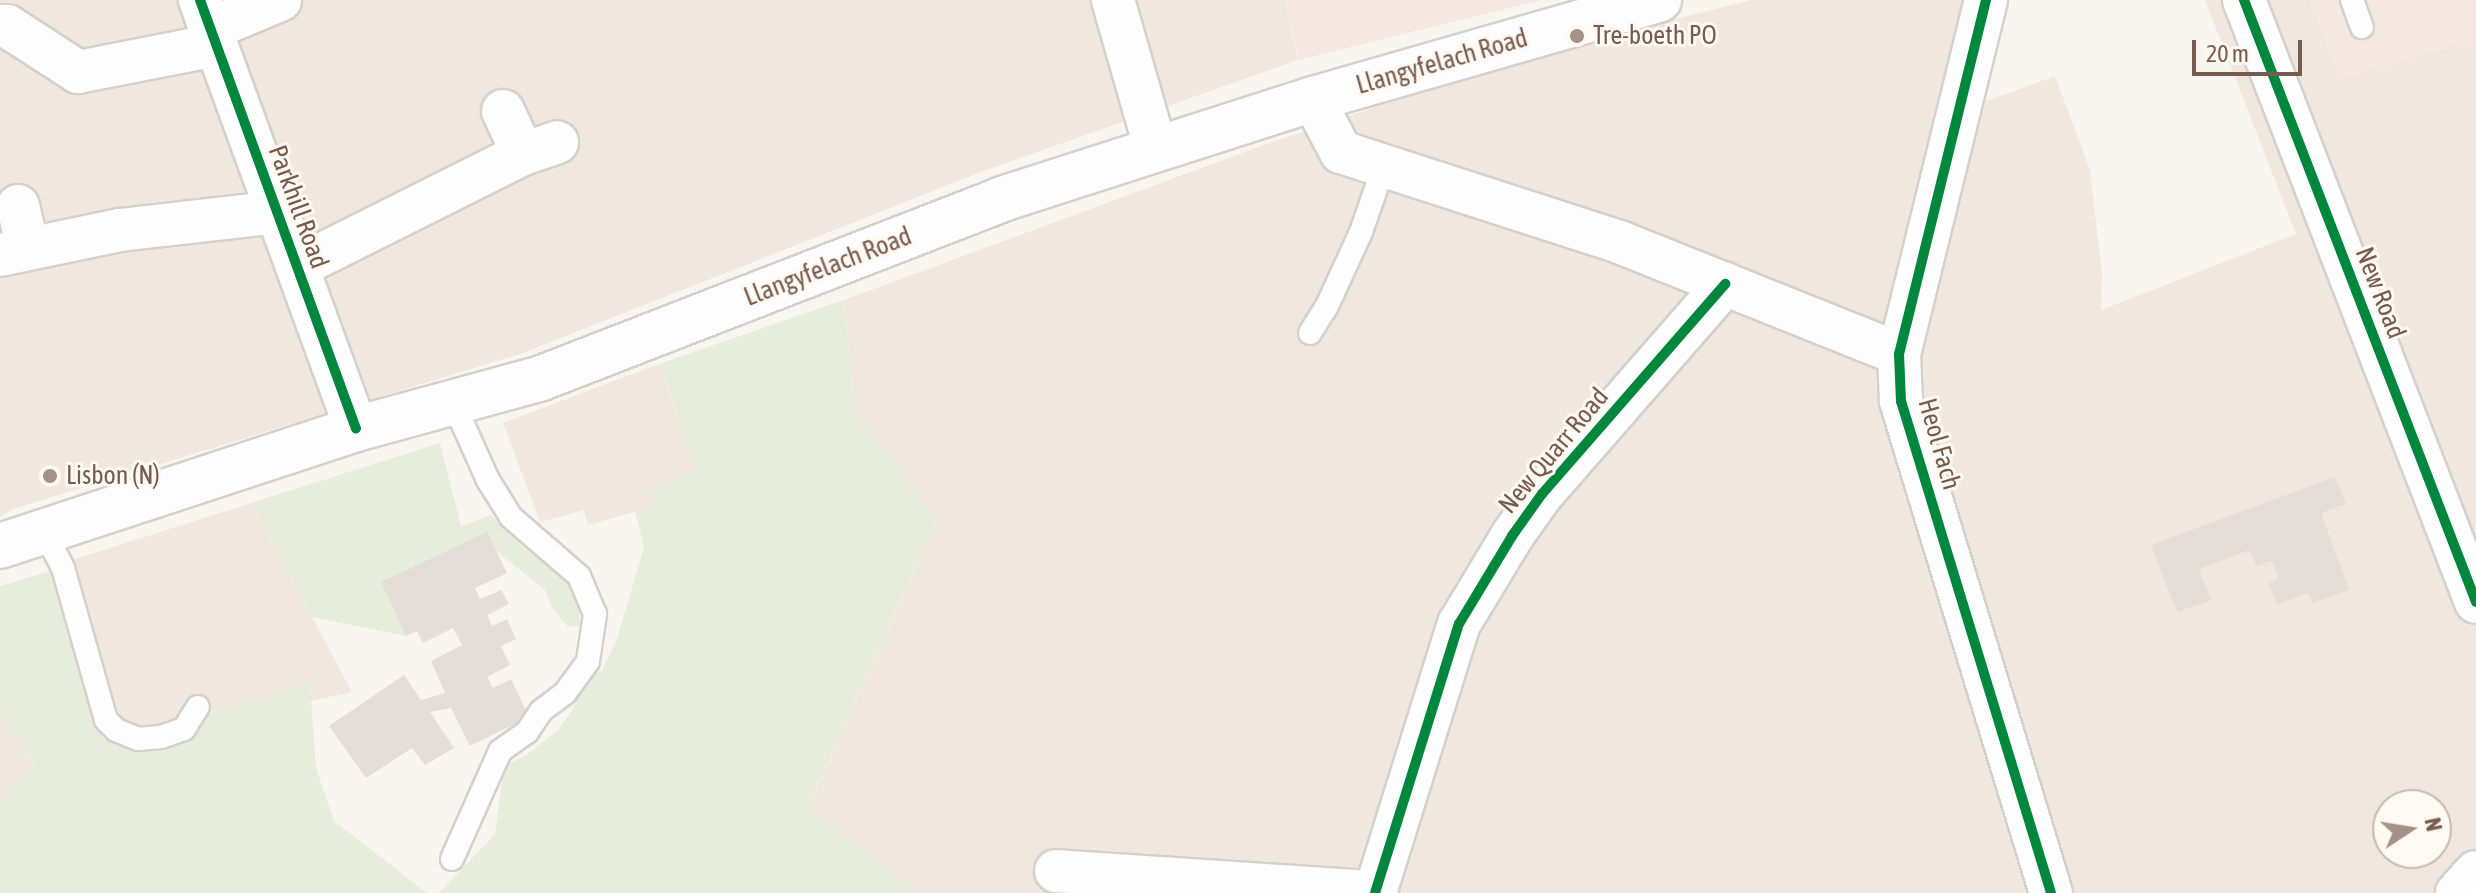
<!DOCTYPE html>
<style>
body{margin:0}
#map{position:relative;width:2476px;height:893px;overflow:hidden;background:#f8f4f0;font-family:"Asap Condensed",sans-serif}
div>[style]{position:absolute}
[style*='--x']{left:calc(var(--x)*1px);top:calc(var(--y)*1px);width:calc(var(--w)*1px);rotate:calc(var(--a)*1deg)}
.residential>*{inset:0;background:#f0e7de}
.commercial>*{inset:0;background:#f5e7e2}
.green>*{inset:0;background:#e6eedb}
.building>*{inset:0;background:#e5ddd7}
.roads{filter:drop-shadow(2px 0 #d6d0ca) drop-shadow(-2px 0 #d6d0ca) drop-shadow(0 2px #d6d0ca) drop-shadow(0 -2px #d6d0ca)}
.service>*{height:22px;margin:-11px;padding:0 11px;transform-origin:11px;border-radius:11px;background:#fefdfd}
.minor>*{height:42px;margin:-21px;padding:0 21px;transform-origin:21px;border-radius:21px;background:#fefdfd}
.secondary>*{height:44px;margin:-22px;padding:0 22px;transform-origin:22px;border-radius:22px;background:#fefdfd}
.cycleway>*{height:10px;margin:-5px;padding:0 5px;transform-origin:5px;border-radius:5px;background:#00873e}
.dots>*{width:22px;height:22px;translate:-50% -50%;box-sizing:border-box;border:4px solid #fef9f3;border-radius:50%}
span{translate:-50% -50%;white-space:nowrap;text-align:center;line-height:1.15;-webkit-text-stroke:6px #fef9f3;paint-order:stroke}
.poi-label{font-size:26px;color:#765c4f}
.left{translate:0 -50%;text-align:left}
.street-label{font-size:26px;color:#765c4f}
.north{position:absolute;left:2372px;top:789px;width:80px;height:80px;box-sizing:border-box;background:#fef9f3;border:2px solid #c8bab1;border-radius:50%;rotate:78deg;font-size:22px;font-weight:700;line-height:32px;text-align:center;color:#765c4f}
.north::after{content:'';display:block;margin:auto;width:28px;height:36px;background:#a49187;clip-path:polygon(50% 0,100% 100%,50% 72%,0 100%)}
.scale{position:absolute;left:2192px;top:40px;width:110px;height:36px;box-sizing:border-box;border:4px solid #765c4f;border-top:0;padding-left:10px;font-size:24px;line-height:28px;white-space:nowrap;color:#765c4f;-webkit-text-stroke:6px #fef9f3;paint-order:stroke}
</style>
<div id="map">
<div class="residential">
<div style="clip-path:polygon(0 0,1285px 0,1298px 60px,986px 170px,520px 354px,13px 509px,0 517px)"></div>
<div style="clip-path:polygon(evenodd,1752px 0,1998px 0,1976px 105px,2055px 76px,2090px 170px,2102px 274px,2101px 310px,2296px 234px,2205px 0,2310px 0,2341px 79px,2476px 39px,2476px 893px,916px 893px,808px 808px,936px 522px,855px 412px,844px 300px,1275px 141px,1529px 55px,1752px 0,2388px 805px,2436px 805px,2436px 853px,2388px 853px,2388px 805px)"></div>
<div style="clip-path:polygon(659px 364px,698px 472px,653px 490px,652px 507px,588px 525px,584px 510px,540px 522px,503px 423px)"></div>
<div style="clip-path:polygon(251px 503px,352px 692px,311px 701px,310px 685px,117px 739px,63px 568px,76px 559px)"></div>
<div style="clip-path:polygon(0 712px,35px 765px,0 803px)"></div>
</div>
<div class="commercial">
<div style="clip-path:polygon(1285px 0,1542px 0,1299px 60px)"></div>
<div style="clip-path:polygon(2310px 0,2476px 0,2476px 39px,2341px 79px)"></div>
</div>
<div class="green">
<div style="clip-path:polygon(844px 300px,855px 412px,936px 522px,808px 807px,916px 893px,439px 893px,495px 834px,504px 766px,527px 755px,559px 729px,574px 708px,582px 683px,602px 670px,617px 639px,644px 547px,635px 511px,652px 507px,653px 490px,698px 472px,659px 364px)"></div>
<div style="clip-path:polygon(440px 443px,461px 526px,491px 515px,523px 547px,548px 561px,570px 586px,579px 607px,580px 626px,568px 627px,552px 608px,545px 590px,496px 551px,406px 636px,312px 617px,251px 503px)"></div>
<div style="clip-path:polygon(57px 569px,117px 739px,310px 684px,316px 768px,334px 821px,427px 893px,0 893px,0 803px,35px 765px,0 712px,0 586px)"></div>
</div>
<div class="building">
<div style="clip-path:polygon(2335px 477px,2346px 504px,2321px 513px,2349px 590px,2312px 603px,2308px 593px,2277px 604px,2269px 583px,2279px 579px,2272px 561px,2256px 566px,2250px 550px,2199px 569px,2211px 600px,2177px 612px,2151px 545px)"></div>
<div style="clip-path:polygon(487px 532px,507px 573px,475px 588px,480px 599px,501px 590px,509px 604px,487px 615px,492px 626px,507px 619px,516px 639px,501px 646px,510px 665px,487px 677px,493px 688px,511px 679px,529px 717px,470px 746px,451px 708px,430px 712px,454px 748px,425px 765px,412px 748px,366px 778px,329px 726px,404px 675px,421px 700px,445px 693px,431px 661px,462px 645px,453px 628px,423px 643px,417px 631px,406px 636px,381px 582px)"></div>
</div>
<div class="roads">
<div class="service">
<div style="--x:2352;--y:0;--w:29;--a:70"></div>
<div style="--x:1310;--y:333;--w:32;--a:-58"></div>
<div style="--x:1327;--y:306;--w:81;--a:-65.3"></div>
<div style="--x:1361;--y:232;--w:70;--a:-70.8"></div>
<div style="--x:44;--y:531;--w:42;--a:62.8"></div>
<div style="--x:63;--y:568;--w:158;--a:74.2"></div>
<div style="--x:106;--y:720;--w:14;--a:45"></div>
<div style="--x:116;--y:730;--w:24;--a:22"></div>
<div style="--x:138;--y:739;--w:23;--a:-5"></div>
<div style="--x:161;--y:737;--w:24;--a:-19"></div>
<div style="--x:184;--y:729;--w:26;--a:-58"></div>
<div style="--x:452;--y:859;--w:118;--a:-66"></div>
<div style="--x:500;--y:751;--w:33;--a:-35"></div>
<div style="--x:527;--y:732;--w:25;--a:-56"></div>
<div style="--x:541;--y:711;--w:30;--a:-37"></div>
<div style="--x:565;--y:693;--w:39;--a:-54"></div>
<div style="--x:588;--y:661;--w:48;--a:-81.5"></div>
<div style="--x:595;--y:614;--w:41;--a:-112.8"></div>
<div style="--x:579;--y:576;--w:90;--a:-139.1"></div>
<div style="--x:511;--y:517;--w:44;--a:-121.9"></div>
<div style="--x:488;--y:480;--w:85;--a:-114.2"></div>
</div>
<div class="minor">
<div style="--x:200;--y:0;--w:456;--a:70"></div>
<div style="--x:1113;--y:0;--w:156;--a:74"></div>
<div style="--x:1986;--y:0;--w:365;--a:103.8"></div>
<div style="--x:1899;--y:354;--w:47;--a:87.6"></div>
<div style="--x:1901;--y:401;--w:514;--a:73.04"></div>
<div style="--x:2244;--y:0;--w:645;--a:68.92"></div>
<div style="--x:0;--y:26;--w:7;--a:0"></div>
<div style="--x:7;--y:26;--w:85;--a:32.9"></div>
<div style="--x:78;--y:72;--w:140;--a:-11.1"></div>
<div style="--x:210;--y:29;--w:76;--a:-22.5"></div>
<div style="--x:1313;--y:99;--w:60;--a:62.2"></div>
<div style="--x:1341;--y:152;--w:295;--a:17.9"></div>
<div style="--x:1622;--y:243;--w:298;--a:21.8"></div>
<div style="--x:503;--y:111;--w:47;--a:65.1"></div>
<div style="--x:18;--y:206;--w:44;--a:76.9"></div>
<div style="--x:0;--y:255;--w:123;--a:-11.8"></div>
<div style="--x:120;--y:230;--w:158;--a:-6.5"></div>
<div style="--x:297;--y:267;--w:253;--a:-26.6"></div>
<div style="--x:523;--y:154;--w:36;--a:-19"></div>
<div style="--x:1056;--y:871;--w:320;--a:3.8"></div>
<div style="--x:1375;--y:893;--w:282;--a:-72.7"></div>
<div style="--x:1459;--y:624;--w:103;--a:-58.9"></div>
<div style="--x:1512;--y:536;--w:52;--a:-54.5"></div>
<div style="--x:1542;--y:494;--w:279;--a:-48.9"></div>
<div style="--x:2457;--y:893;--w:28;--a:-48"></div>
</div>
<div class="secondary">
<div style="--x:0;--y:546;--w:375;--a:-18.2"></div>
<div style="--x:356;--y:429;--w:190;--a:-15.3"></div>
<div style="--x:539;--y:379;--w:497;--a:-21.2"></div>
<div style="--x:1002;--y:199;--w:327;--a:-17.8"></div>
<div style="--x:1313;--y:99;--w:360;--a:-16"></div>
</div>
</div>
<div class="cycleway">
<div style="--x:200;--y:0;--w:456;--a:70"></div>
<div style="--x:1986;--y:0;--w:365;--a:103.8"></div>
<div style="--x:1899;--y:354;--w:47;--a:87.6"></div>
<div style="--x:1901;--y:401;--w:514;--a:73.04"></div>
<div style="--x:2244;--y:0;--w:645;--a:68.92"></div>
<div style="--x:1375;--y:893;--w:282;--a:-72.7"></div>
<div style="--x:1459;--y:624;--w:103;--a:-58.9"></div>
<div style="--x:1512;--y:536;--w:52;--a:-54.5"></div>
<div style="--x:1542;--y:494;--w:279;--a:-48.9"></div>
</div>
<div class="dots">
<div style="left:1577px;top:36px;background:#a49187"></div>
<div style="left:50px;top:476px;background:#a49187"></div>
</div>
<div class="poi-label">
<span class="left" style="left:1593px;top:36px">Tre-boeth PO</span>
<span class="left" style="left:66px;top:476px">Lisbon (N)</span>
</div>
<div class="street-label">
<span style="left:1442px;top:62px;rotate:-16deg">Llangyfelach Road</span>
<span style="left:298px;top:207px;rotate:70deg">Parkhill Road</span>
<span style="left:828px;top:267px;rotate:-21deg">Llangyfelach Road</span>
<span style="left:2380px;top:293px;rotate:69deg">New Road</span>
<span style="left:1939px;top:444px;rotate:74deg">Heol Fach</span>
<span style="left:1554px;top:451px;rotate:-50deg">New Quarr Road</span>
</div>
<div class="north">N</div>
<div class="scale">20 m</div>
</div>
